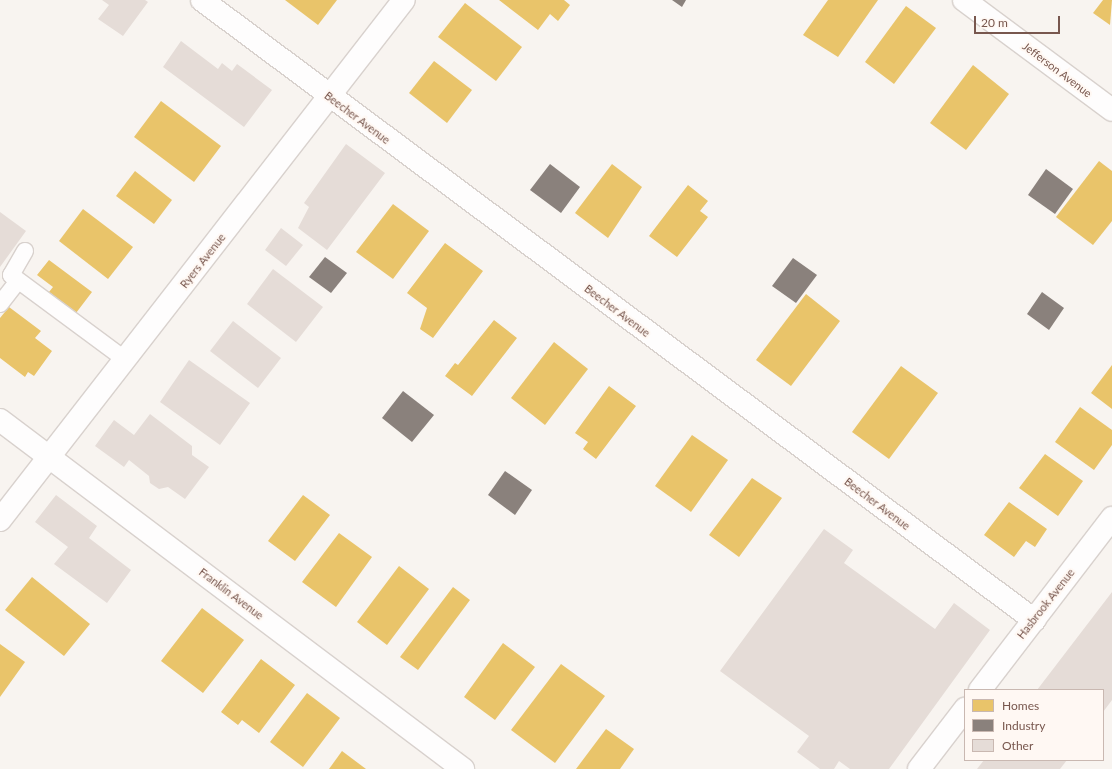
<!DOCTYPE html>
<style>
body{margin:0}
#map{position:relative;width:1112px;height:769px;overflow:hidden;background:#f8f4f0;font-family:Lato,sans-serif}
div>[style]{position:absolute}
[style*='--x']{left:calc(var(--x)*1px);top:calc(var(--y)*1px);width:calc(var(--w)*1px);rotate:calc(var(--a)*1deg)}
.homes>*{inset:0;background:#e9c46a}
.industry>*{inset:0;background:#8a817c}
.building>*{inset:0;background:#e5dcd7}
.roads{filter:drop-shadow(1px 0 #d8d1cd) drop-shadow(-1px 0 #d8d1cd) drop-shadow(0 1px #d8d1cd) drop-shadow(0 -1px #d8d1cd)}
.lane>*{height:16px;margin:-8px;padding:0 8px;transform-origin:8px;border-radius:8px;background:#fefdfd}
.street>*{height:22px;margin:-11px;padding:0 11px;transform-origin:11px;border-radius:11px;background:#fefdfd}
span{translate:-50% -50%;white-space:nowrap;text-align:center;line-height:1.15;-webkit-text-stroke:4px #fff8f3;paint-order:stroke}
.street-label{font-size:11px;color:#78574e}
.legend{position:absolute;left:964px;top:689px;width:140px;height:72px;box-sizing:border-box;background:#fff8f3;border:1px solid #c9b8b1;margin:0;padding:5px 7px;list-style:none;font-size:12px;color:#78574e}
.legend li{display:flex;align-items:center;gap:8px;height:20px}
.legend b{width:20px;border:1px solid #c9b8b1}
.scale{position:absolute;left:974px;top:16px;width:86px;height:18px;box-sizing:border-box;border:2px solid #78574e;border-top:0;padding-left:5px;font-size:12px;line-height:14px;white-space:nowrap;color:#78574e;-webkit-text-stroke:3px #fff8f3;paint-order:stroke}
</style>
<div id="map">
<div class="homes">
<div style="clip-path:polygon(285px 0,337px 0,318px 25px)"></div>
<div style="clip-path:polygon(499px 0,564px 0,570px 5px,558px 21px,550px 14px,538px 30px)"></div>
<div style="clip-path:polygon(828px 0,878px 0,838px 57px,803px 35px)"></div>
<div style="clip-path:polygon(1103px 0,1112px 0,1110px 25px,1093px 13px)"></div>
<div style="clip-path:polygon(465px 3px,522px 47px,496px 81px,438px 37px)"></div>
<div style="clip-path:polygon(906px 6px,936px 28px,894px 84px,865px 62px)"></div>
<div style="clip-path:polygon(434px 61px,472px 90px,447px 123px,409px 93px)"></div>
<div style="clip-path:polygon(973px 65px,1009px 94px,966px 150px,930px 123px)"></div>
<div style="clip-path:polygon(161px 101px,221px 146px,194px 182px,134px 137px)"></div>
<div style="clip-path:polygon(1099px 161px,1112px 171px,1112px 221px,1093px 245px,1056px 217px)"></div>
<div style="clip-path:polygon(612px 164px,642px 187px,608px 238px,575px 213px)"></div>
<div style="clip-path:polygon(135px 171px,172px 200px,154px 224px,116px 196px)"></div>
<div style="clip-path:polygon(688px 185px,708px 201px,700px 211px,708px 217px,677px 257px,649px 236px)"></div>
<div style="clip-path:polygon(393px 204px,429px 231px,393px 279px,356px 252px)"></div>
<div style="clip-path:polygon(83px 209px,133px 247px,108px 279px,59px 241px)"></div>
<div style="clip-path:polygon(445px 243px,483px 271px,433px 338px,420px 329px,427px 308px,407px 293px)"></div>
<div style="clip-path:polygon(49px 260px,92px 292px,76px 313px,49px 292px,53px 287px,37px 275px)"></div>
<div style="clip-path:polygon(806px 294px,840px 321px,791px 386px,756px 360px)"></div>
<div style="clip-path:polygon(9px 307px,41px 331px,35px 338px,52px 351px,34px 376px,28px 372px,25px 377px,0 358px,0 318px)"></div>
<div style="clip-path:polygon(494px 320px,517px 338px,472px 396px,445px 376px,455px 363px,458px 365px)"></div>
<div style="clip-path:polygon(554px 342px,588px 369px,545px 425px,511px 398px)"></div>
<div style="clip-path:polygon(1112px 365px,1112px 409px,1091px 393px)"></div>
<div style="clip-path:polygon(901px 366px,938px 393px,889px 459px,852px 432px)"></div>
<div style="clip-path:polygon(609px 386px,636px 406px,596px 459px,583px 449px,588px 442px,575px 433px)"></div>
<div style="clip-path:polygon(1080px 407px,1112px 430px,1112px 445px,1094px 470px,1055px 442px)"></div>
<div style="clip-path:polygon(692px 435px,728px 460px,691px 512px,655px 486px)"></div>
<div style="clip-path:polygon(1045px 454px,1083px 481px,1058px 516px,1019px 488px)"></div>
<div style="clip-path:polygon(752px 478px,782px 498px,739px 557px,709px 535px)"></div>
<div style="clip-path:polygon(303px 495px,330px 515px,295px 561px,268px 541px)"></div>
<div style="clip-path:polygon(1009px 502px,1047px 529px,1035px 547px,1026px 541px,1014px 557px,984px 535px)"></div>
<div style="clip-path:polygon(339px 533px,372px 557px,336px 607px,302px 582px)"></div>
<div style="clip-path:polygon(399px 566px,429px 589px,387px 645px,357px 622px)"></div>
<div style="clip-path:polygon(32px 577px,90px 624px,64px 656px,5px 610px)"></div>
<div style="clip-path:polygon(453px 587px,470px 600px,418px 670px,400px 657px)"></div>
<div style="clip-path:polygon(202px 608px,244px 640px,203px 693px,161px 661px)"></div>
<div style="clip-path:polygon(503px 643px,535px 667px,495px 720px,464px 697px)"></div>
<div style="clip-path:polygon(0 644px,25px 662px,0 697px)"></div>
<div style="clip-path:polygon(261px 659px,295px 685px,259px 733px,242px 720px,238px 725px,221px 712px)"></div>
<div style="clip-path:polygon(561px 664px,605px 696px,555px 763px,511px 730px)"></div>
<div style="clip-path:polygon(307px 693px,340px 718px,303px 767px,270px 742px)"></div>
<div style="clip-path:polygon(606px 729px,634px 749px,620px 769px,576px 769px)"></div>
<div style="clip-path:polygon(342px 751px,366px 769px,329px 769px)"></div>
</div>
<div class="industry">
<div style="clip-path:polygon(672px 0,686px 0,682px 7px)"></div>
<div style="clip-path:polygon(550px 164px,580px 187px,561px 213px,530px 190px)"></div>
<div style="clip-path:polygon(1046px 169px,1073px 189px,1055px 214px,1028px 195px)"></div>
<div style="clip-path:polygon(325px 257px,347px 273px,331px 293px,309px 277px)"></div>
<div style="clip-path:polygon(793px 258px,817px 275px,796px 303px,772px 286px)"></div>
<div style="clip-path:polygon(1042px 292px,1064px 308px,1049px 330px,1027px 314px)"></div>
<div style="clip-path:polygon(403px 391px,434px 415px,412px 442px,382px 418px)"></div>
<div style="clip-path:polygon(505px 471px,532px 490px,515px 515px,488px 495px)"></div>
</div>
<div class="building">
<div style="clip-path:polygon(102px 0,145px 0,148px 2px,123px 36px,98px 19px,109px 5px)"></div>
<div style="clip-path:polygon(181px 41px,218px 69px,222px 63px,232px 71px,237px 64px,272px 90px,244px 127px,163px 67px)"></div>
<div style="clip-path:polygon(346px 144px,385px 173px,327px 250px,298px 228px,309px 207px,304px 203px)"></div>
<div style="clip-path:polygon(0 212px,26px 231px,0 267px)"></div>
<div style="clip-path:polygon(281px 228px,303px 245px,286px 266px,265px 250px)"></div>
<div style="clip-path:polygon(273px 269px,323px 307px,296px 342px,247px 304px)"></div>
<div style="clip-path:polygon(233px 321px,281px 358px,258px 388px,210px 351px)"></div>
<div style="clip-path:polygon(189px 360px,250px 403px,220px 445px,160px 402px)"></div>
<div style="clip-path:polygon(150px 414px,192px 446px,192px 455px,209px 467px,185px 499px,168px 487px,159px 489px,150px 483px,149px 476px,129px 460px,124px 467px,95px 446px,114px 420px,134px 435px)"></div>
<div style="clip-path:polygon(56px 495px,97px 526px,89px 538px,131px 570px,107px 603px,54px 564px,68px 547px,35px 522px)"></div>
<div style="clip-path:polygon(824px 529px,853px 550px,844px 563px,935px 629px,954px 603px,990px 630px,889px 769px,850px 769px,839px 761px,834px 769px,820px 769px,797px 752px,809px 736px,720px 671px)"></div>
<div style="clip-path:polygon(1112px 592px,1112px 700px,1103px 712px,1103px 690px,1037px 690px)"></div>
<div style="clip-path:polygon(984px 760px,1067px 760px,1060px 769px,977px 769px)"></div>
</div>
<div class="roads">
<div class="lane">
<div style="--x:25;--y:251;--w:28;--a:120"></div>
<div style="--x:11;--y:275;--w:143;--a:36.5"></div>
<div style="--x:0;--y:304;--w:29;--a:-52"></div>
</div>
<div class="street">
<div style="--x:202;--y:0;--w:1038;--a:36.69"></div>
<div style="--x:964;--y:0;--w:184;--a:36.6"></div>
<div style="--x:0;--y:420;--w:580;--a:37.01"></div>
<div style="--x:0;--y:520;--w:658;--a:-52.16"></div>
<div style="--x:980;--y:690;--w:217;--a:-52.5"></div>
<div style="--x:919;--y:769;--w:76;--a:-52.5"></div>
</div>
</div>
<div class="street-label">
<span style="left:1057px;top:70px;rotate:37deg">Jefferson Avenue</span>
<span style="left:357px;top:118px;rotate:37deg">Beecher Avenue</span>
<span style="left:203px;top:261px;rotate:-52deg">Ryers Avenue</span>
<span style="left:617px;top:311px;rotate:37deg">Beecher Avenue</span>
<span style="left:877px;top:504px;rotate:37deg">Beecher Avenue</span>
<span style="left:231px;top:594px;rotate:37deg">Franklin Avenue</span>
<span style="left:1046px;top:604px;rotate:-52deg">Hasbrook Avenue</span>
</div>
<ul class="legend">
<li><b style="height:11px;background:#e9c46a"></b>Homes</li>
<li><b style="height:11px;background:#8a817c"></b>Industry</li>
<li><b style="height:11px;background:#e5dcd7"></b>Other</li>
</ul>
<div class="scale">20 m</div>
</div>
